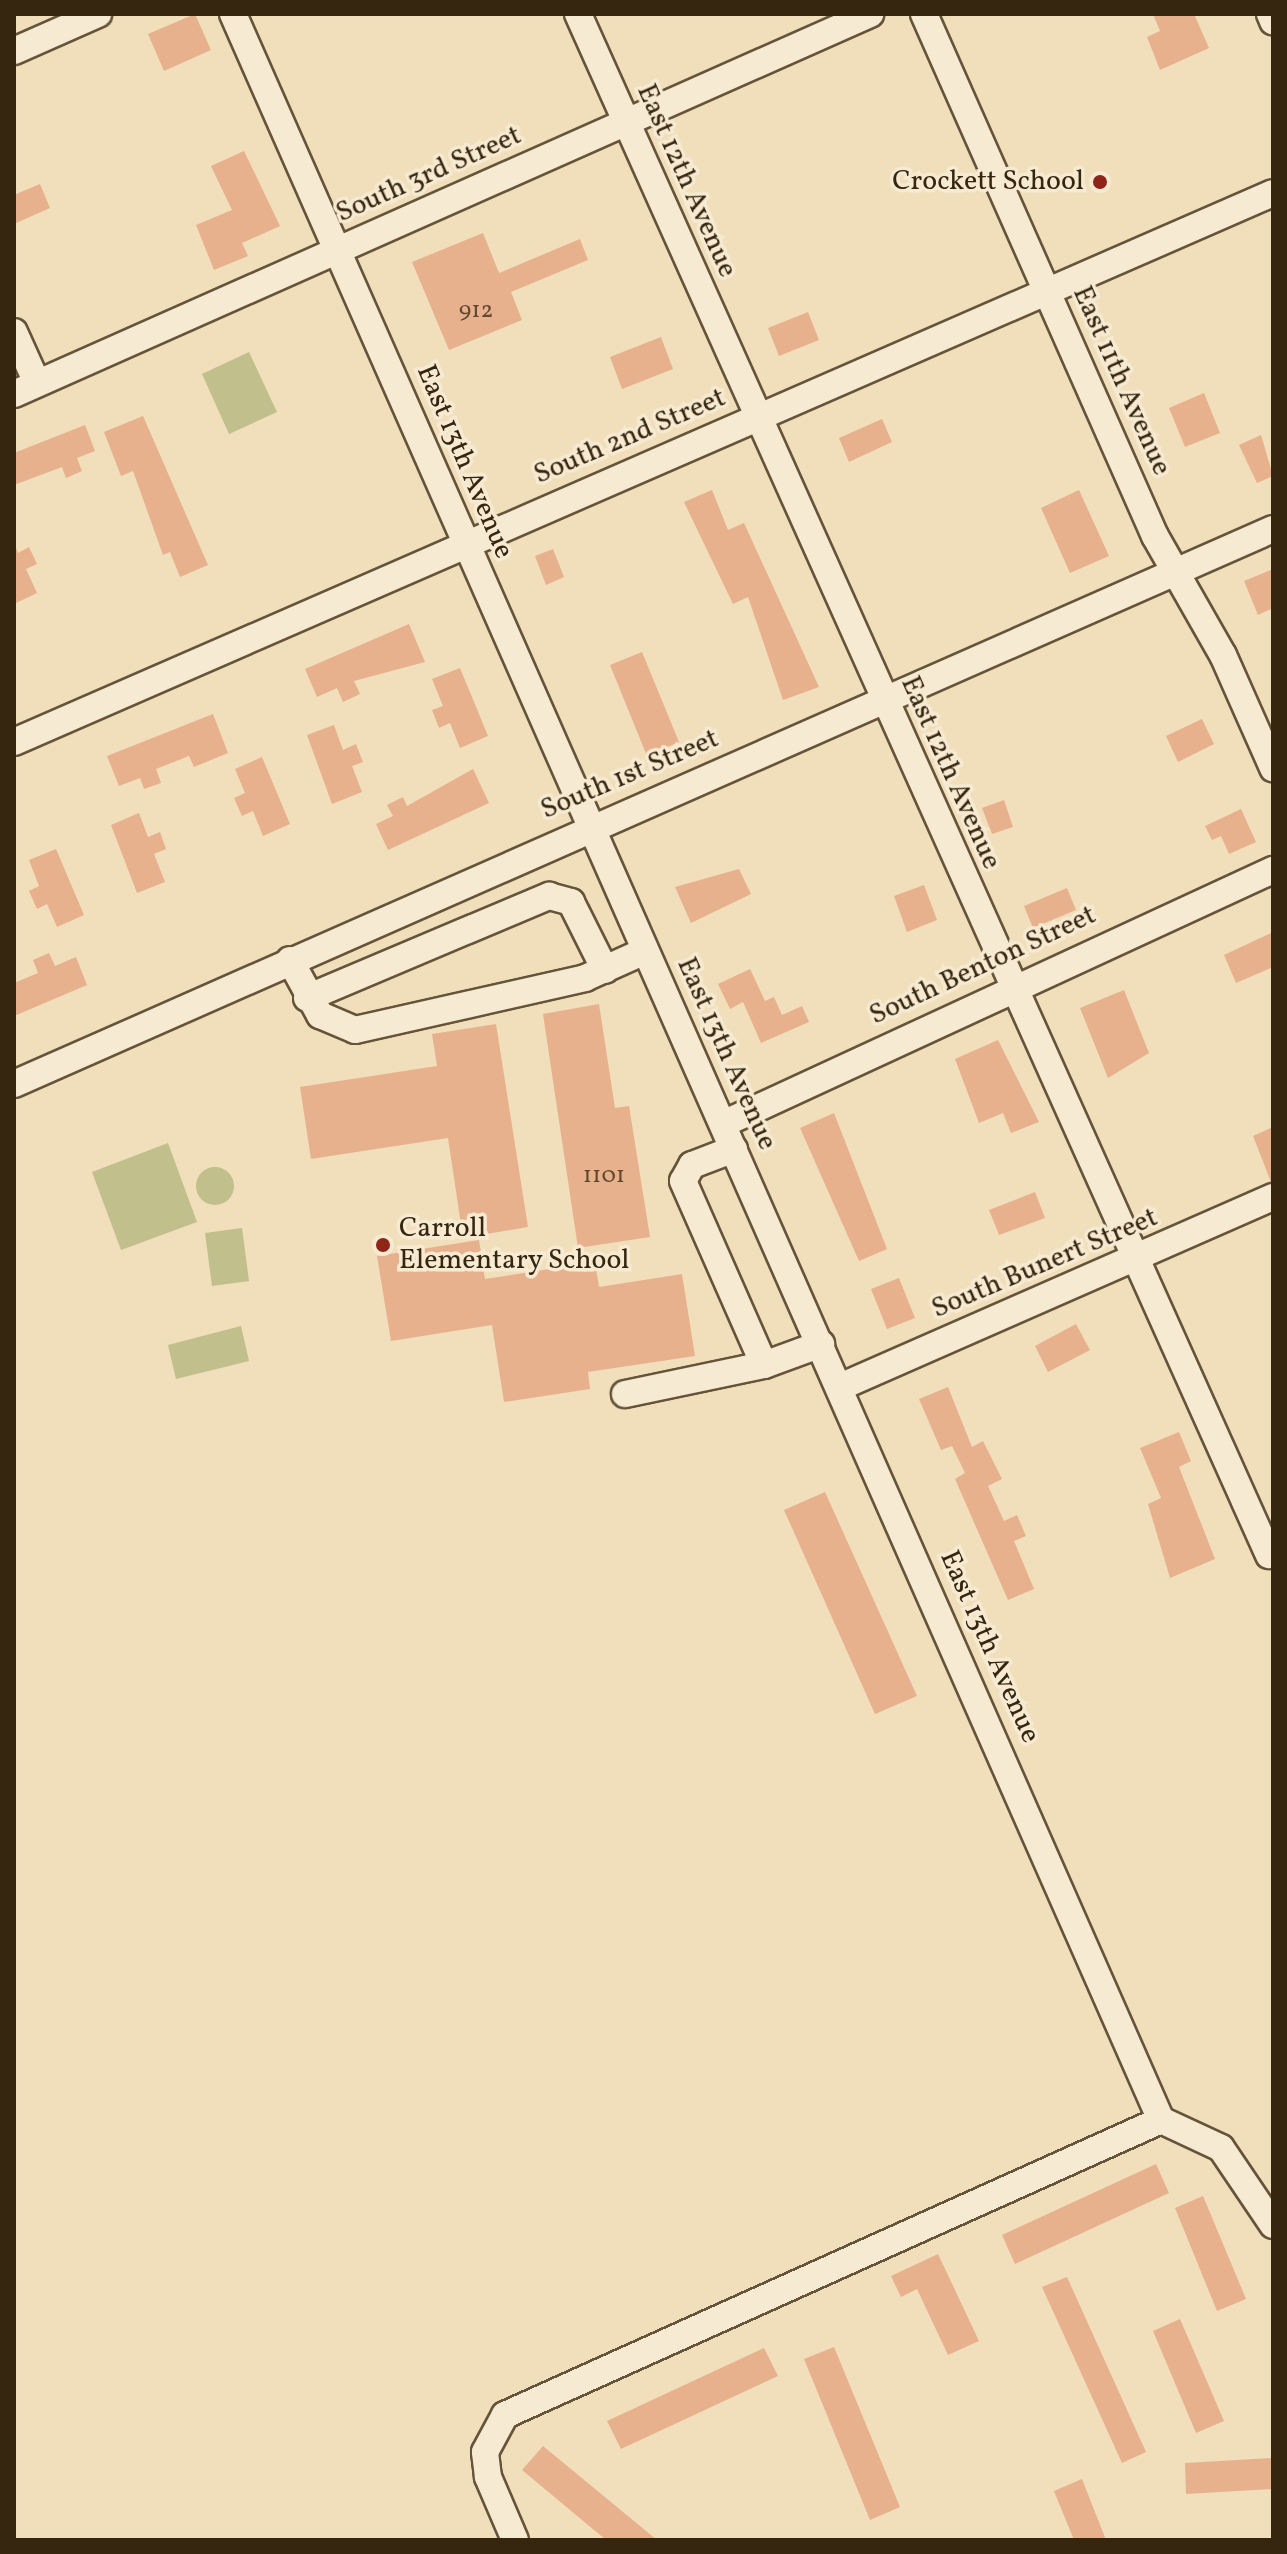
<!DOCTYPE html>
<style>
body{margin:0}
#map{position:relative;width:1287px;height:2554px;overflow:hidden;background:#f1deba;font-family:Vollkorn,serif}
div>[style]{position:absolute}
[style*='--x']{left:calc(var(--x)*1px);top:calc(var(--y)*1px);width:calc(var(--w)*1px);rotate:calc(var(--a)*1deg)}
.green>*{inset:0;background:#c1bf8b}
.round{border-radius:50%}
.building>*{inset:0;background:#e8b18e}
.roads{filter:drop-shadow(2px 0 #65543a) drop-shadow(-2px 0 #65543a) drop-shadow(0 2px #65543a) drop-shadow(0 -2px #65543a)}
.minor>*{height:26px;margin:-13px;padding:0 13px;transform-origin:13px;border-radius:13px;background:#f6ead2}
.dots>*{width:22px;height:22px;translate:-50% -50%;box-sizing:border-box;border:4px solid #f6ead2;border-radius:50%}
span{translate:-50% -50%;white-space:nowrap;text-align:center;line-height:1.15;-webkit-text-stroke:7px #f6ead2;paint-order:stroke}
.number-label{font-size:24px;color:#624930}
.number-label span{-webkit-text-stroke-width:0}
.street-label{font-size:28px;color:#362610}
.poi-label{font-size:28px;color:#362610}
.right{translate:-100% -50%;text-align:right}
.left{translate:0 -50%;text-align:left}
.frame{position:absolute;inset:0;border:16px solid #362610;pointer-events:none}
</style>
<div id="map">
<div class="green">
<div style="clip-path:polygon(249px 352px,277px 412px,229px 434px,202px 374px)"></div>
<div style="clip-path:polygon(168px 1143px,197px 1222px,121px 1250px,92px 1172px)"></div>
<div class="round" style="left:196px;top:1167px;width:38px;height:38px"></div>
<div style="clip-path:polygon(242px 1228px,249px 1281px,212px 1286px,205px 1233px)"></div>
<div style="clip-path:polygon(241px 1326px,249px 1361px,176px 1379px,168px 1345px)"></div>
</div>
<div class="building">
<div style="clip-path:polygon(195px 14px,211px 50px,164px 71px,148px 34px)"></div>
<div style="clip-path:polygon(1153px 14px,1194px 14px,1209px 48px,1160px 70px,1147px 37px,1160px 31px)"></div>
<div style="clip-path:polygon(244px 151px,280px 226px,242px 243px,248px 256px,214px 270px,196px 225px,232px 210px,211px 166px)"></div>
<div style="clip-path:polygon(40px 184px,50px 208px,14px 224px,14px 195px)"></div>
<div style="clip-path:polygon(483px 233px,499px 273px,580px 239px,588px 260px,511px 292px,522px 320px,449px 350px,412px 262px)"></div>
<div style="clip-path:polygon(808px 312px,819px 340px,779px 356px,768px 328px)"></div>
<div style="clip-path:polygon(661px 337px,673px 369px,622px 389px,610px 357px)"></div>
<div style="clip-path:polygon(1204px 393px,1220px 433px,1185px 447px,1169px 408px)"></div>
<div style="clip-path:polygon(143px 416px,208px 565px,180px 577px,170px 552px,163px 555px,133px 471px,121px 476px,104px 432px)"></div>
<div style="clip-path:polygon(882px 419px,892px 442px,849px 462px,839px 438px)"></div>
<div style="clip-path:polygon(85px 425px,95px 451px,77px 458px,82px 471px,66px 478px,62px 467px,14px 485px,14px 453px)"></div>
<div style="clip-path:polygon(1261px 435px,1273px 476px,1257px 483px,1239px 445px)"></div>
<div style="clip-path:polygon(712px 490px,728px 530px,744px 523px,819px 687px,783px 700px,748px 597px,733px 604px,684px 502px)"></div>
<div style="clip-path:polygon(1079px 490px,1109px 556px,1070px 573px,1041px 508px)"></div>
<div style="clip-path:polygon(14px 543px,18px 553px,29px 547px,37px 564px,26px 569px,37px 593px,14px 604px)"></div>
<div style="clip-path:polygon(553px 549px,564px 577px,546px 585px,535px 556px)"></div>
<div style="clip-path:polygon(1273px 569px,1273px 608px,1258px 615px,1244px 581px)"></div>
<div style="clip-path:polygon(409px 624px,425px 662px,354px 681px,360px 694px,343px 702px,337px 688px,317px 697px,305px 669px)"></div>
<div style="clip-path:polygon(642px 652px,679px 742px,647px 756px,610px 665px)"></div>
<div style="clip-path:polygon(460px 668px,488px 736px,460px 748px,450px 723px,439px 728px,432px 710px,443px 706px,432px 679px)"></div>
<div style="clip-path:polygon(213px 714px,228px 753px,194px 767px,189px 756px,156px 769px,161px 783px,144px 789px,140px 778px,119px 786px,107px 756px)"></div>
<div style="clip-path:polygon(1202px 719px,1214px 744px,1178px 762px,1166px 736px)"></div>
<div style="clip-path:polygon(334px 725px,343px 750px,356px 744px,363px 762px,352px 766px,362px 792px,332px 804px,307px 735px)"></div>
<div style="clip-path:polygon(262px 757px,290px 824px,263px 836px,253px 811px,242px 816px,234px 798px,245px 793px,235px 769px)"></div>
<div style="clip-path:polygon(473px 769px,489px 803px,388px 850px,376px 824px,393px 816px,387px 805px,403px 797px,407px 806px)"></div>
<div style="clip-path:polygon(1004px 800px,1013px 827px,992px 834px,982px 808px)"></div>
<div style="clip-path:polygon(1241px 809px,1256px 842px,1229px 854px,1221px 836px,1212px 840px,1205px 826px)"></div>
<div style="clip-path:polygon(139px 813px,148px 837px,160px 832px,166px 849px,154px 854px,165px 882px,137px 893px,111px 825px)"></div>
<div style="clip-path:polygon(56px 849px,84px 915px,57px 927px,47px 904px,37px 909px,29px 891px,39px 886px,29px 860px)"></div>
<div style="clip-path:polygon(739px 869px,751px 894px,691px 923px,675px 887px)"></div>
<div style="clip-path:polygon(924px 885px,937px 920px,907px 932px,894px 896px)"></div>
<div style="clip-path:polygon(1067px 888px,1076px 910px,1033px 928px,1024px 906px)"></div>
<div style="clip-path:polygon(1273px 932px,1273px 967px,1236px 983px,1224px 955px)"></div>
<div style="clip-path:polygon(49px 953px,55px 966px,76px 957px,87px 985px,14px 1016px,14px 983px,38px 973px,33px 960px)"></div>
<div style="clip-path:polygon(750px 969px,765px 1001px,774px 997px,782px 1015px,802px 1006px,809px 1022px,761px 1043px,743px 1002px,730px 1009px,718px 984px)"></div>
<div style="clip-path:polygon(1124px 990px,1149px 1053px,1108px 1078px,1080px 1008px)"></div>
<div style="clip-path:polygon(599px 1004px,615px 1108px,629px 1106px,650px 1237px,578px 1248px,543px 1014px)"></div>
<div style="clip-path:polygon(496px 1024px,528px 1227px,463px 1238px,448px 1138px,311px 1159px,300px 1087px,437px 1066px,432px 1034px)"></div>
<div style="clip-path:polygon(998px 1040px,1039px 1122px,1011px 1133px,1003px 1113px,979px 1123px,955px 1059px)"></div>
<div style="clip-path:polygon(834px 1113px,887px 1249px,859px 1261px,800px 1128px)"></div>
<div style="clip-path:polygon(1273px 1127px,1273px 1181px,1271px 1182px,1253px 1136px)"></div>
<div style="clip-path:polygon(1035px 1192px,1045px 1218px,999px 1235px,989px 1210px)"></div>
<div style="clip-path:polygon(479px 1240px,485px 1279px,595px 1262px,599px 1287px,682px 1274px,695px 1356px,588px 1372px,590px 1389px,504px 1402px,492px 1325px,391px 1341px,377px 1256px)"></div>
<div style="clip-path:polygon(899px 1278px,915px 1318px,887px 1329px,871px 1289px)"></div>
<div style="clip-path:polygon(1076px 1324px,1090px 1350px,1048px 1372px,1035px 1346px)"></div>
<div style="clip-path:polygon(948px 1387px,972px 1447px,983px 1441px,1002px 1479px,988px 1486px,1004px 1521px,1017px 1515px,1026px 1536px,1014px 1541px,1034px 1589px,1008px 1600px,955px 1479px,965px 1473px,952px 1446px,941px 1450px,919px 1399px)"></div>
<div style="clip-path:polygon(1179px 1432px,1191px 1461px,1179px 1467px,1215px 1559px,1170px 1578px,1148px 1504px,1161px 1498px,1140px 1448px)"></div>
<div style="clip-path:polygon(825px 1492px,917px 1696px,875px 1714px,784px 1510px)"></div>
<div style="clip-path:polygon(1156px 2164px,1169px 2193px,1015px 2264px,1002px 2235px)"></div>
<div style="clip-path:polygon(1203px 2196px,1246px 2299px,1217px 2311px,1175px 2208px)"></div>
<div style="clip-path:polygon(938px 2254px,979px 2341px,948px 2355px,917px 2289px,901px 2297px,891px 2276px)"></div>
<div style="clip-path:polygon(1067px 2277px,1146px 2452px,1122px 2463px,1042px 2287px)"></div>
<div style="clip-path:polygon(1180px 2319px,1224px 2421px,1196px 2433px,1153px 2331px)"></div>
<div style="clip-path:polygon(834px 2347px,900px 2507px,870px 2520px,804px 2359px)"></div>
<div style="clip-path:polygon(764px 2348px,778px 2376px,621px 2449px,607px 2421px)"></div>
<div style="clip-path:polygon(543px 2446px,657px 2540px,606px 2540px,522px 2470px)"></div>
<div style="clip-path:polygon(1273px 2458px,1273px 2489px,1186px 2494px,1185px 2463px)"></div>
<div style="clip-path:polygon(1082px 2479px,1106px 2540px,1074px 2540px,1054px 2491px)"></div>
</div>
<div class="roads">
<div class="minor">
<div style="--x:233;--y:14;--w:2301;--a:66.22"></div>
<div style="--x:578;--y:14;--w:1689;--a:65.85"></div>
<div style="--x:924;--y:14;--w:571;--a:66.13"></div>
<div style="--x:1155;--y:536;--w:137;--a:60.3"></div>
<div style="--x:1223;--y:655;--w:124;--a:66.1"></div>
<div style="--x:1270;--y:14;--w:8;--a:67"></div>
<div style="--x:14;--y:51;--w:92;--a:-23.8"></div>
<div style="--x:14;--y:332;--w:56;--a:65.7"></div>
<div style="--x:14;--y:394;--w:937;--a:-23.94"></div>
<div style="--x:14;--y:742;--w:1373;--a:-23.56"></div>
<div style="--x:290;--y:960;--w:63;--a:61.4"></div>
<div style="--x:320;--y:1015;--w:38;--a:23"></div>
<div style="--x:355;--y:1030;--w:236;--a:-12.7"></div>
<div style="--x:585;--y:978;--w:66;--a:-24.2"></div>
<div style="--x:307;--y:998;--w:263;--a:-22.9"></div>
<div style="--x:549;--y:896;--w:23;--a:15"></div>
<div style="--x:571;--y:902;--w:76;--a:63.4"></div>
<div style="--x:14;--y:1084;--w:1376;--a:-23.79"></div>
<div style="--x:723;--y:1124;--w:606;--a:-24.79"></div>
<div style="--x:734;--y:1149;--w:45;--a:159.1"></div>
<div style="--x:692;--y:1165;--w:18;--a:119"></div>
<div style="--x:683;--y:1181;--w:201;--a:66.2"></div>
<div style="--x:764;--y:1365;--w:61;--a:-20.2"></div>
<div style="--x:840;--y:1387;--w:473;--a:-23.7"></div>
<div style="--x:625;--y:1394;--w:142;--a:-11.8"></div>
<div style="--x:515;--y:2540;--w:69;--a:-113.2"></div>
<div style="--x:488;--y:2477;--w:25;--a:-97"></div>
<div style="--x:485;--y:2452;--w:42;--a:-61.6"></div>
<div style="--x:505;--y:2415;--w:719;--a:-24.21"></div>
<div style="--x:1161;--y:2120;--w:66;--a:25"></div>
<div style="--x:1221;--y:2148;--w:93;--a:56"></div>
</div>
</div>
<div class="dots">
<div style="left:1100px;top:182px;background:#8f2418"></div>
<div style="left:383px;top:1245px;background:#8f2418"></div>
</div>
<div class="number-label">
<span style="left:476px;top:312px">912</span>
<span style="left:604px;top:1177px">1101</span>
</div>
<div class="street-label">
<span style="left:429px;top:175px;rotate:-24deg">South 3rd Street</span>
<span style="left:686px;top:181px;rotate:66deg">East 12th Avenue</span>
<span style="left:1121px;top:381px;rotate:66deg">East 11th Avenue</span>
<span style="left:630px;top:437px;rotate:-23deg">South 2nd Street</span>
<span style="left:464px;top:462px;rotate:67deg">East 13th Avenue</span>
<span style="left:950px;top:773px;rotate:66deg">East 12th Avenue</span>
<span style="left:630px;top:775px;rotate:-23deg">South 1st Street</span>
<span style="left:983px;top:966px;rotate:-25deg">South Benton Street</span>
<span style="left:726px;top:1054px;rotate:66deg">East 13th Avenue</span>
<span style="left:1045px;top:1264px;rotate:-23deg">South Bunert Street</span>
<span style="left:989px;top:1647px;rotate:66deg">East 13th Avenue</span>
</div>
<div class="poi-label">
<span class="right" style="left:1084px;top:182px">Crockett School</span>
<span class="left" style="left:399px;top:1245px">Carroll<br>Elementary School</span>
</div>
<div class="frame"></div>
</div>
